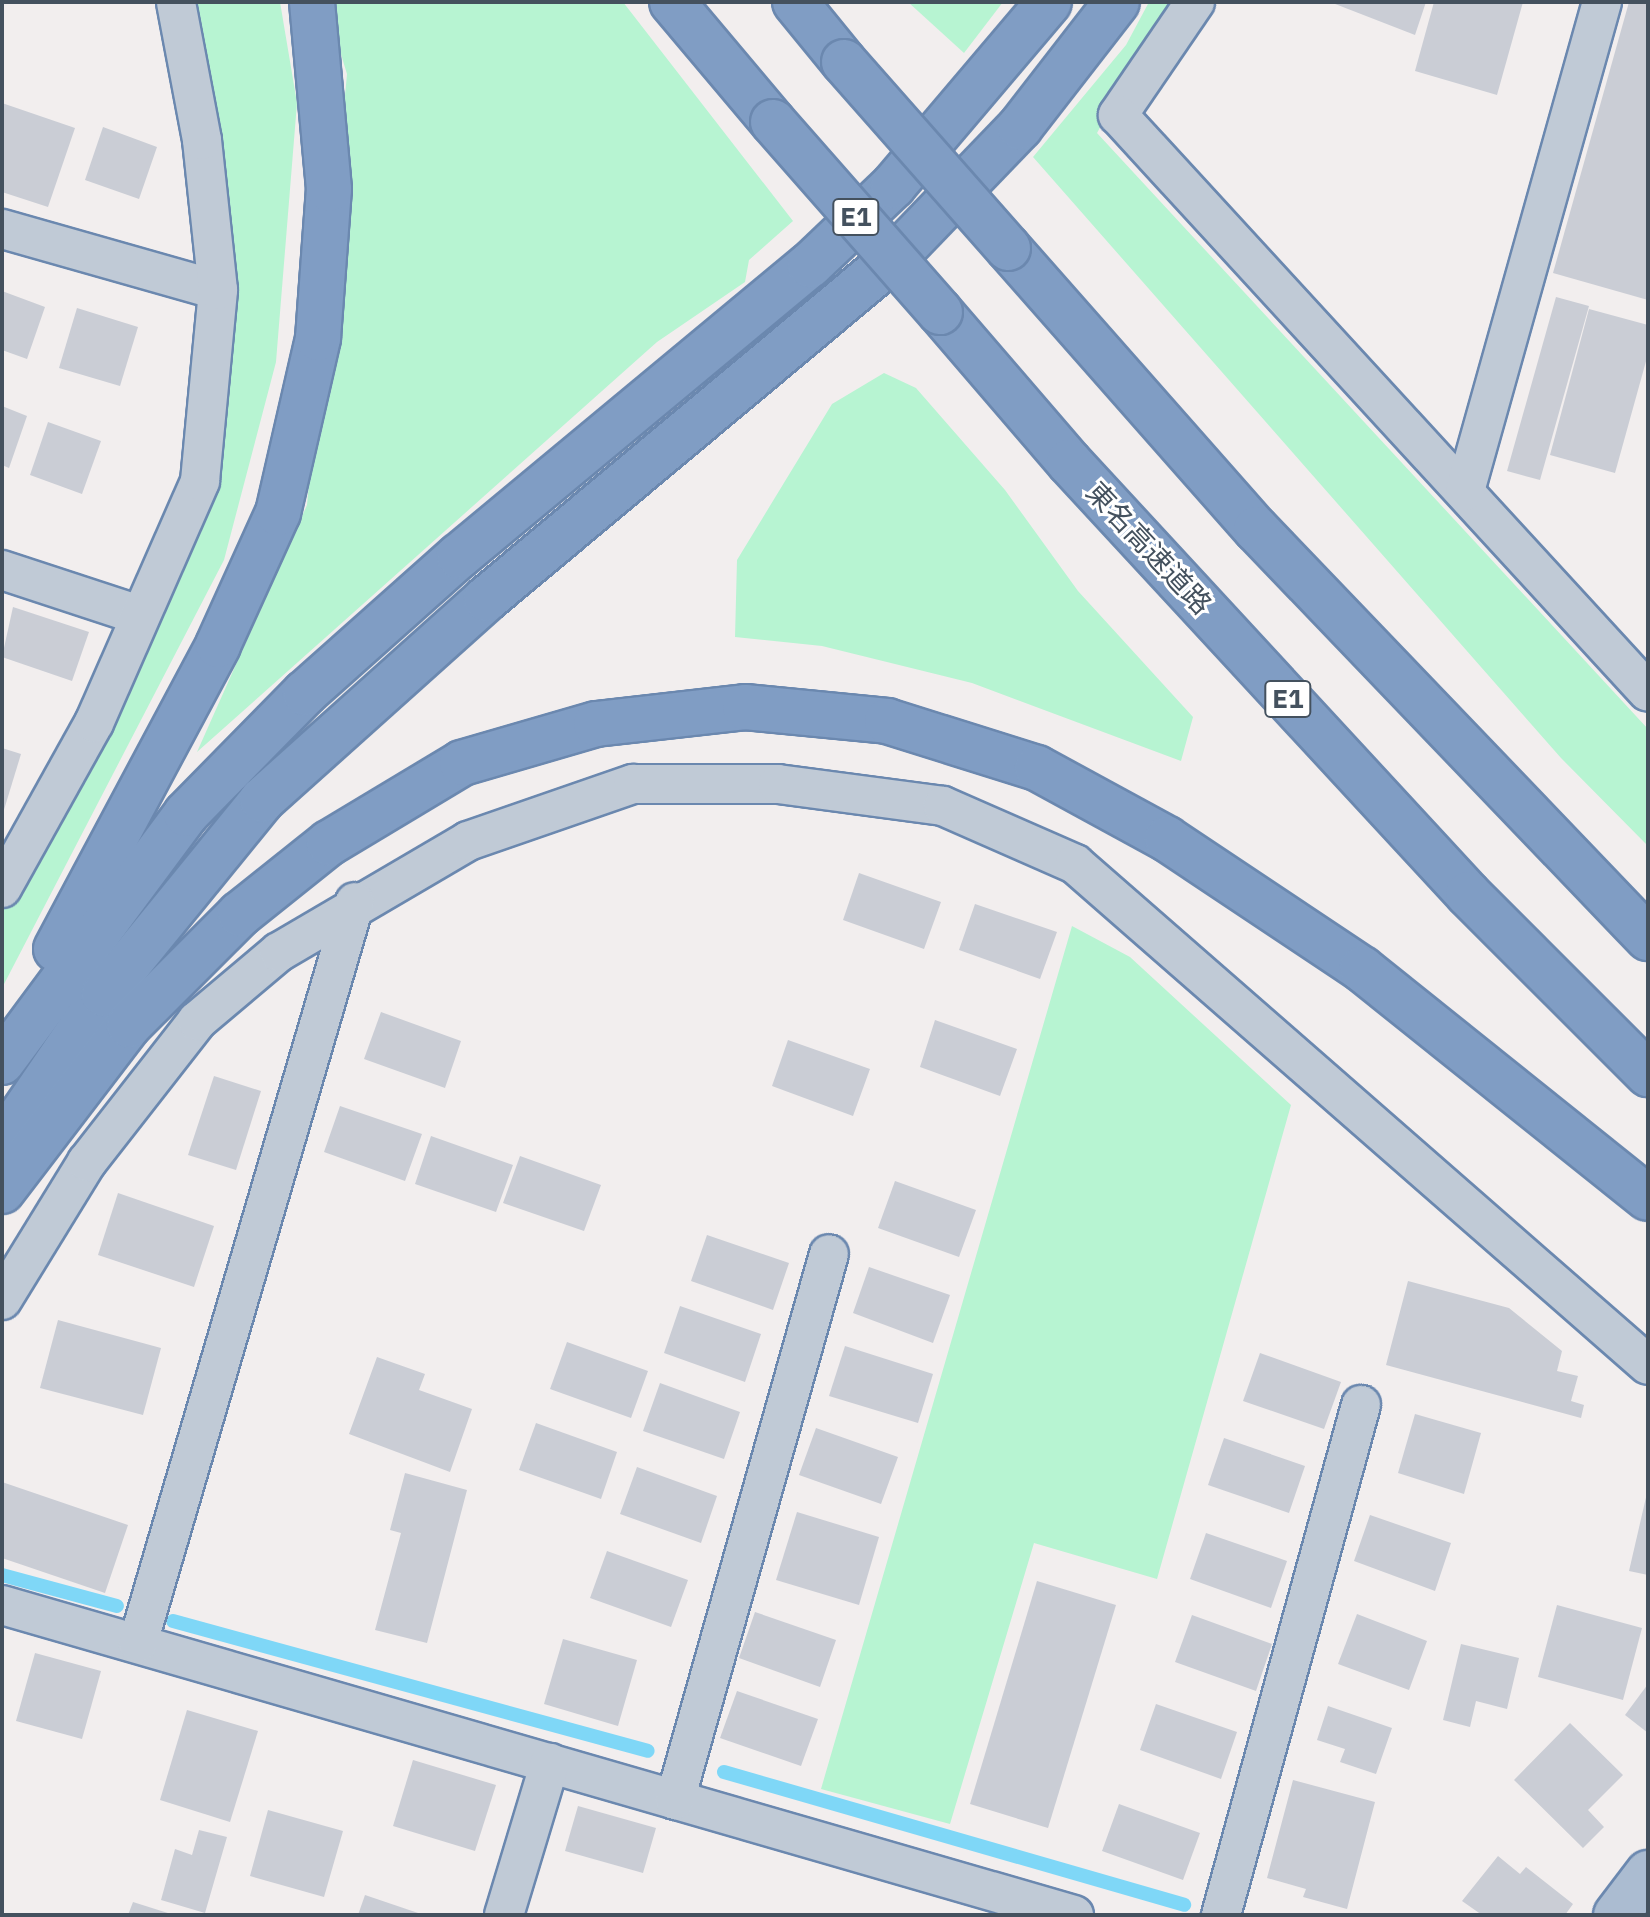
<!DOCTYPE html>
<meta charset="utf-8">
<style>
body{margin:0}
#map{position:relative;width:1650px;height:1917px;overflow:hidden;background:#f2eeee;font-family:"IBM Plex Sans","Noto Sans JP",sans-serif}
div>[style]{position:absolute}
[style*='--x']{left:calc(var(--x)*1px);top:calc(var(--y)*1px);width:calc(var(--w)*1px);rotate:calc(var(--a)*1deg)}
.green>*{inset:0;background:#b7f4d2}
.stream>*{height:14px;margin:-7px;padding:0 7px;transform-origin:7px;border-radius:7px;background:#7fd7f7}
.building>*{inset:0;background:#cacdd5}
.roads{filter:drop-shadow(2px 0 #6b88af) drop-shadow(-2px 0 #6b88af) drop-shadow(0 2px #6b88af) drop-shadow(0 -2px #6b88af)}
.minor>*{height:38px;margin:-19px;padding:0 19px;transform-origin:19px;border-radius:19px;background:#c0cad6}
.primary>*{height:44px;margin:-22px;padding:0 22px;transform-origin:22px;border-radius:22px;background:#abbcd1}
.motorway>*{height:44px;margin:-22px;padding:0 22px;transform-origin:22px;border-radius:22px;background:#809dc4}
.bridges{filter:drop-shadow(2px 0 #6b88af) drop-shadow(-2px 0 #6b88af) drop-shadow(0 2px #6b88af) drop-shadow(0 -2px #6b88af)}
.motorway-bridge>*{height:44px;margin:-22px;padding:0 22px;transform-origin:22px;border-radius:22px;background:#809dc4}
span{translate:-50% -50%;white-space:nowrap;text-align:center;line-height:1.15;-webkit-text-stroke:6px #fff;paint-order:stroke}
.shield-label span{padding:2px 6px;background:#fff;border:2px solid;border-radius:6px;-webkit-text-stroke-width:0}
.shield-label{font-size:26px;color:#44515e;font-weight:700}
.street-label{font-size:28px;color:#44515e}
.frame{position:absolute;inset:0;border:4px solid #44515e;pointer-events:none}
</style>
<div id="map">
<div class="green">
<div style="clip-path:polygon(179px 2px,280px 2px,297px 103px,276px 362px,224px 560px,2px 988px,2px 885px,226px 381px)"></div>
<div style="clip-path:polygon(325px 2px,623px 2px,793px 221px,749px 260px,745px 282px,657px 342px,197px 752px,307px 505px,347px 74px)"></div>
<div style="clip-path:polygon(908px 2px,1003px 2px,964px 53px)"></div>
<div style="clip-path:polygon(1149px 2px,1170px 2px,1097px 133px,1648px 729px,1648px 846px,1561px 758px,1033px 157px,1126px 45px)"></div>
<div style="clip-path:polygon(884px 373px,916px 388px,1005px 490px,1078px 591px,1193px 717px,1181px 761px,972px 683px,822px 646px,735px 637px,737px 560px,832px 404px)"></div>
<div style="clip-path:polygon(1072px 926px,1130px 957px,1291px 1105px,1157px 1579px,1034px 1543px,950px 1824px,821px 1789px)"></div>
</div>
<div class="stream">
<div style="--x:2;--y:1575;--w:119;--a:15.1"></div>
<div style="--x:173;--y:1621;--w:492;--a:15.3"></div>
<div style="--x:724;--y:1772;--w:479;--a:16.1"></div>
</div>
<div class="building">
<div style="clip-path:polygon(1330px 2px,1426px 2px,1415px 35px)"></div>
<div style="clip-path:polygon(1434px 2px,1523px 2px,1497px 95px,1415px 71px)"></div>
<div style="clip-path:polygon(1629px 2px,1648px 2px,1648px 300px,1553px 273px)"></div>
<div style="clip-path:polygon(2px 103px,75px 128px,48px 207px,2px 192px)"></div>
<div style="clip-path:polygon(103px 127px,157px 147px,139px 199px,85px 180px)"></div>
<div style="clip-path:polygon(2px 291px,45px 307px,27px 359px,2px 350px)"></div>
<div style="clip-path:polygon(1556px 297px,1589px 306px,1540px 480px,1507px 471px)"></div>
<div style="clip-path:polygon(77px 308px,138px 327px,120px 386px,59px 368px)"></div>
<div style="clip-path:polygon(1589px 309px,1648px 325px,1648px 354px,1615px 473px,1550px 455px)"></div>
<div style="clip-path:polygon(2px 406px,27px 416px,9px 468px,2px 465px)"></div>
<div style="clip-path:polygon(48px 422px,101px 441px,82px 494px,30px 475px)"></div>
<div style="clip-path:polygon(13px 607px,89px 632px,72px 681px,2px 657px)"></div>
<div style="clip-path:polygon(2px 748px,21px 754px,3px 813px,2px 813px)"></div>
<div style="clip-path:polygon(859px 873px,941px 902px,924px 949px,843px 920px)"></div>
<div style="clip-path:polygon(975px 904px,1057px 932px,1040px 979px,959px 950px)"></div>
<div style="clip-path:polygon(381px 1012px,461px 1041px,445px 1088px,364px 1059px)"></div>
<div style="clip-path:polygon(935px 1020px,1017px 1049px,1000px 1096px,920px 1067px)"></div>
<div style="clip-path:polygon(788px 1040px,870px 1069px,853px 1116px,772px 1086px)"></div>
<div style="clip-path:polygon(214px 1076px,261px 1091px,236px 1170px,188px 1155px)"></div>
<div style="clip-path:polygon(340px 1106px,422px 1134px,405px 1181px,324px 1152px)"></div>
<div style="clip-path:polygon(431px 1136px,513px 1165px,496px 1212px,415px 1184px)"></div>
<div style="clip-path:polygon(520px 1156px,601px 1185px,584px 1231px,503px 1203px)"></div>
<div style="clip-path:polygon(895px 1181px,976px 1210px,959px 1257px,878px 1228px)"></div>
<div style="clip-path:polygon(118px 1193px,214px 1226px,194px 1287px,98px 1255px)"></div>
<div style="clip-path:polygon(707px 1235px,789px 1263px,773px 1310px,691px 1281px)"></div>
<div style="clip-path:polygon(869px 1267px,950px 1295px,933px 1343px,853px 1313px)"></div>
<div style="clip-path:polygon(1408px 1281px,1509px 1308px,1562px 1351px,1557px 1371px,1578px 1376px,1571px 1401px,1584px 1405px,1581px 1418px,1386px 1365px)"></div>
<div style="clip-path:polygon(680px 1306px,761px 1334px,745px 1382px,664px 1353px)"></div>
<div style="clip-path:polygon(58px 1320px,161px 1348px,143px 1415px,40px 1388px)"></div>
<div style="clip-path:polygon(567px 1342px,648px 1371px,631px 1418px,550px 1389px)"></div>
<div style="clip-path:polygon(845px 1346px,933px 1374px,918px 1423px,829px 1396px)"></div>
<div style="clip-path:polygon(1260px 1353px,1341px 1382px,1324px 1429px,1243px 1401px)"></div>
<div style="clip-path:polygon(377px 1357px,425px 1374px,419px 1390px,472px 1409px,450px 1472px,349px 1434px)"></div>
<div style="clip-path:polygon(660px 1383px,740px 1412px,724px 1459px,643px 1431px)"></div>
<div style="clip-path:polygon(1415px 1414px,1481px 1433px,1464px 1494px,1398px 1473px)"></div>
<div style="clip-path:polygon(536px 1423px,617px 1452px,601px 1499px,519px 1470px)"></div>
<div style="clip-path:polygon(816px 1428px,898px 1457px,881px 1504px,799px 1475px)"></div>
<div style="clip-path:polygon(1224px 1438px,1305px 1466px,1289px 1513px,1208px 1485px)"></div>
<div style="clip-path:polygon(637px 1467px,717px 1496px,701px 1543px,620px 1514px)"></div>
<div style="clip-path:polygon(405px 1473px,467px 1490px,427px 1643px,375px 1630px,401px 1533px,390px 1530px)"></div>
<div style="clip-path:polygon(2px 1482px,128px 1525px,105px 1593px,2px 1558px)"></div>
<div style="clip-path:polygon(1647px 1493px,1648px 1493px,1648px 1575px,1629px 1571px)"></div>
<div style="clip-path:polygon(797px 1512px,879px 1537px,859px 1605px,776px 1580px)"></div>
<div style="clip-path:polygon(1370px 1515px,1451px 1543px,1435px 1591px,1354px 1561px)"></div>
<div style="clip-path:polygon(1206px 1533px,1287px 1561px,1271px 1608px,1190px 1579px)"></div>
<div style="clip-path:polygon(607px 1551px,688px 1580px,671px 1627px,590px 1598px)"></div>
<div style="clip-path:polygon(1037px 1581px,1116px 1605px,1048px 1828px,970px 1804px)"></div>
<div style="clip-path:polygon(1557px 1605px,1642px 1628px,1623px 1700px,1538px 1677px)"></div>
<div style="clip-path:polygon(755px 1612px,836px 1640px,820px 1687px,739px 1658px)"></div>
<div style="clip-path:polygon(1357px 1614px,1427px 1641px,1409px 1690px,1338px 1664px)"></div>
<div style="clip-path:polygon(1192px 1615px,1272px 1644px,1256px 1691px,1175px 1662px)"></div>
<div style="clip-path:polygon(563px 1639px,637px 1660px,618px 1726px,544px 1704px)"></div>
<div style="clip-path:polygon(1461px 1644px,1519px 1658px,1507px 1709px,1476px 1701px,1470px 1727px,1443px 1720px)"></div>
<div style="clip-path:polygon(35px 1653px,101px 1671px,82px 1739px,16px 1721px)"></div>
<div style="clip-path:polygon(1648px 1684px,1648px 1733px,1625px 1715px)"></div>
<div style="clip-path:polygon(737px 1691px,818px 1719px,801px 1766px,720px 1738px)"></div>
<div style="clip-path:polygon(1156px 1704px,1237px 1732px,1221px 1779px,1140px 1750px)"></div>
<div style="clip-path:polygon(1328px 1706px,1392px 1728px,1376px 1774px,1340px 1762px,1345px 1749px,1317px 1740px)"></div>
<div style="clip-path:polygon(187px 1710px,258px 1731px,230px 1822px,160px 1800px)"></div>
<div style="clip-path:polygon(1570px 1723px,1623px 1775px,1588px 1810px,1604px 1827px,1583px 1848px,1514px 1780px)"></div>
<div style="clip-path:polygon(413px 1760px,496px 1785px,475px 1851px,393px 1826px)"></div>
<div style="clip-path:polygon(1293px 1780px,1375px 1802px,1347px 1909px,1303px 1897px,1306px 1889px,1267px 1878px)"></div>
<div style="clip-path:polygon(1119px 1804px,1200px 1833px,1183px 1880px,1102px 1851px)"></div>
<div style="clip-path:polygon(578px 1806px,656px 1828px,643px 1873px,565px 1851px)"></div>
<div style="clip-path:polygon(268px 1810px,343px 1831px,324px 1897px,250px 1876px)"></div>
<div style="clip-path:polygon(199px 1830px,227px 1837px,205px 1913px,161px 1900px,175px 1849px,192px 1855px)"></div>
<div style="clip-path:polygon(1498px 1856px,1520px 1874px,1526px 1867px,1573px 1904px,1565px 1915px,1482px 1915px,1462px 1901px)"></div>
<div style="clip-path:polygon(365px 1895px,421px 1914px,421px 1915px,358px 1915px)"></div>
<div style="clip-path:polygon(133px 1902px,171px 1914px,171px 1915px,128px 1915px)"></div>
</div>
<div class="roads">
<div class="minor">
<div style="--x:1195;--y:2;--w:137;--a:124.3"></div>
<div style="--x:1118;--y:115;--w:783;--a:47.43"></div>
<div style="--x:2;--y:229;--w:224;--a:15.8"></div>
<div style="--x:1465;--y:491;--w:508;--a:-74.35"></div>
<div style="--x:2;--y:570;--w:144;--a:18.2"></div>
<div style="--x:2;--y:888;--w:189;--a:-60.9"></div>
<div style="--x:94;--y:723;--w:264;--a:-66.3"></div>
<div style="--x:200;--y:481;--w:192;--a:-84.6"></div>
<div style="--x:218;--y:290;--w:151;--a:-96.1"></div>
<div style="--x:202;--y:140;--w:140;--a:-100.7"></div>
<div style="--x:2;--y:1300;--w:162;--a:-58.4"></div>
<div style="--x:87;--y:1162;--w:179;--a:-52"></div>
<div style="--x:197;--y:1021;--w:107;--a:-40.1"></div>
<div style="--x:279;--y:952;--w:219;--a:-30.4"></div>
<div style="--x:468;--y:841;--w:175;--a:-19.1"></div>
<div style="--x:633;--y:784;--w:145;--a:0"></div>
<div style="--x:778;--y:784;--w:166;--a:7.6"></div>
<div style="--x:943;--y:806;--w:144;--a:23.7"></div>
<div style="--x:1075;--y:864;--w:761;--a:41.16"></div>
<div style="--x:2;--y:1605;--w:1116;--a:16.13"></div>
<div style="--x:138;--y:1643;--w:772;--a:-73.68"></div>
<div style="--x:675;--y:1800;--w:567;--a:-74.25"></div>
<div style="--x:504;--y:1915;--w:159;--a:-73.2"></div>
<div style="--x:1221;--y:1915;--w:529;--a:-74.65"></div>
</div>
<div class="primary">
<div style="--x:1616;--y:1915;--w:53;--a:-52.7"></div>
</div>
<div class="motorway">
<div style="--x:672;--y:2;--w:157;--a:49.9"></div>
<div style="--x:795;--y:2;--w:77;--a:50.8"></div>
<div style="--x:1008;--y:248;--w:375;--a:48.6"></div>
<div style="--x:1256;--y:529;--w:567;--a:46.22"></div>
<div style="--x:940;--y:312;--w:198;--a:49.3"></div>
<div style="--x:1069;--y:462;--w:588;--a:47.27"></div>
<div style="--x:1468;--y:894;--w:255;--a:45"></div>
<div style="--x:56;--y:949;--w:344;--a:-61.9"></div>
<div style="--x:218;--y:645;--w:145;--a:-65.6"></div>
<div style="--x:278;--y:513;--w:180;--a:-77.1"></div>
<div style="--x:318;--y:338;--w:149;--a:-85.8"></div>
<div style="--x:329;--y:189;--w:188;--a:-95.2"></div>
<div style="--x:2;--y:1062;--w:309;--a:-53.4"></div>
<div style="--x:186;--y:814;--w:170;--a:-45.5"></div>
<div style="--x:305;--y:693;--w:206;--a:-41.7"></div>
<div style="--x:459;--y:556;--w:456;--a:-39.7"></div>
<div style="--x:810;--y:265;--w:115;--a:-43.6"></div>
<div style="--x:893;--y:186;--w:241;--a:-49.7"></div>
<div style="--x:10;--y:1132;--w:167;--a:-55.7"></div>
<div style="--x:104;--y:994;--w:250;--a:-50.8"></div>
<div style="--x:262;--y:800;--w:301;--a:-41.9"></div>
<div style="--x:486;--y:599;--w:532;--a:-39.89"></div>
<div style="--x:894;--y:258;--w:182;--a:-46.1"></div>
<div style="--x:1020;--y:127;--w:158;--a:-52.2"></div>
<div style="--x:2;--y:1191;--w:209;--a:-52.6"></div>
<div style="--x:129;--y:1025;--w:157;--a:-45"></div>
<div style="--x:240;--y:914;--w:114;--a:-38.6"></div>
<div style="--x:329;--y:843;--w:155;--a:-31"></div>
<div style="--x:462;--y:763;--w:140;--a:-16.2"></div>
<div style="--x:596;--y:724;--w:150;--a:-6.5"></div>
<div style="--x:745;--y:707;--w:143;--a:5.6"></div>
<div style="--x:887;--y:721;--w:157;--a:17.4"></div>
<div style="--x:1037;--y:768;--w:148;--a:28.6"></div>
<div style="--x:1167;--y:839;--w:234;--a:33.7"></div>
<div style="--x:1362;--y:969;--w:366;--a:38.7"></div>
</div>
</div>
<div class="bridges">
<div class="motorway-bridge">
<div style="--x:844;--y:62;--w:248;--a:48.6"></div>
<div style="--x:773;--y:122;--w:253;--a:48.7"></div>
</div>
</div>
<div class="shield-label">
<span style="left:856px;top:217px">E1</span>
<span style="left:1288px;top:699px">E1</span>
</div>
<div class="street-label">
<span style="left:1149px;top:548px;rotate:47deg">東名高速道路</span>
</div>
<div class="frame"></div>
</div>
